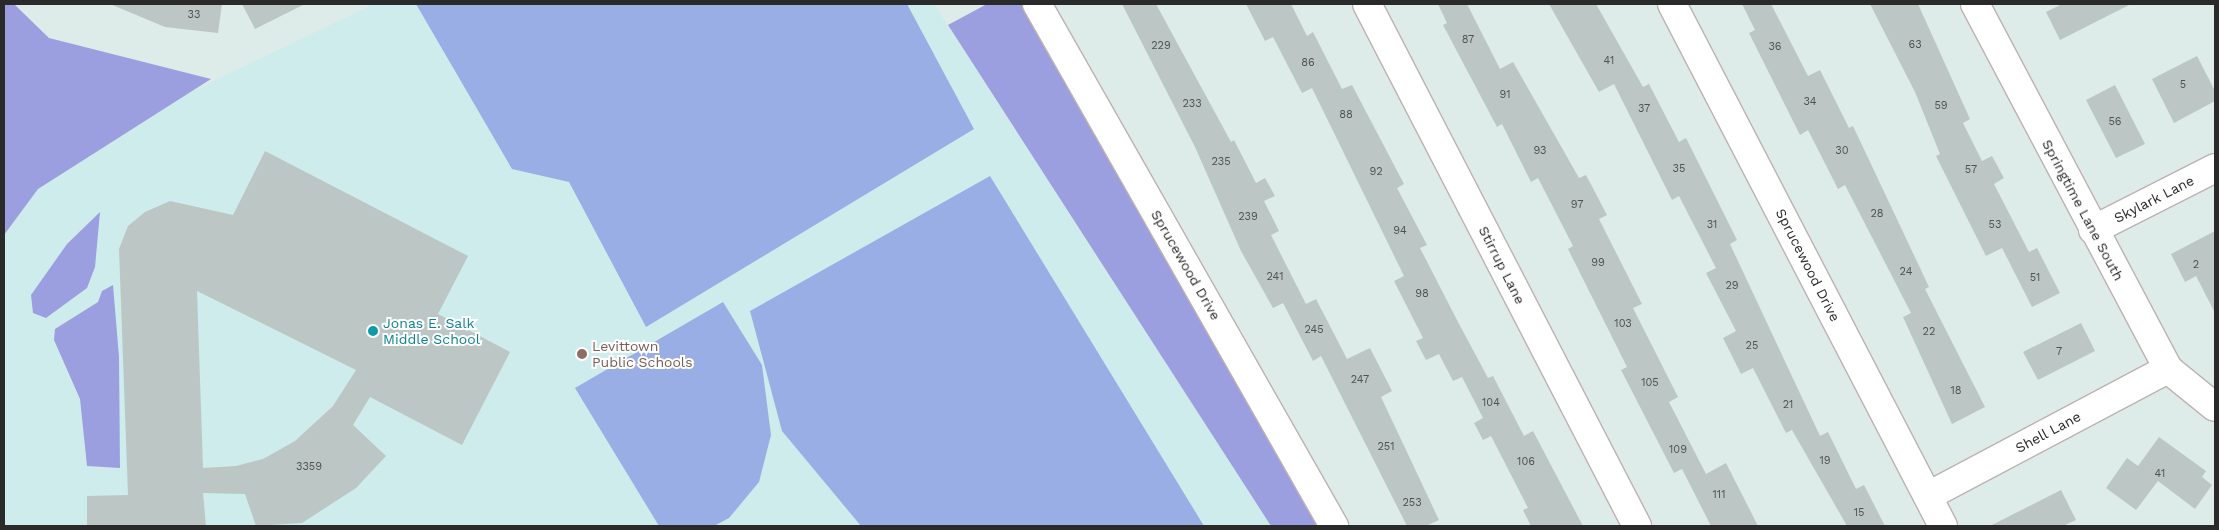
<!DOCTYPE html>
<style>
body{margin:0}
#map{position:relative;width:2219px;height:530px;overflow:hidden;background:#ddebe9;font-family:"Work Sans",sans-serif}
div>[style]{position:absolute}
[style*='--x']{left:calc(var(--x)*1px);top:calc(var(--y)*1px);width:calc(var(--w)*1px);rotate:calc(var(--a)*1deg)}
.education>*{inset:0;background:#cdeceb}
.green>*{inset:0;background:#9c9fdf}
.pitch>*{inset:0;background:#98aee5}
.building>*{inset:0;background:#bcc7c5}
.roads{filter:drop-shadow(1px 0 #bdb2b0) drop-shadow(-1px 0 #bdb2b0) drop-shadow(0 1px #bdb2b0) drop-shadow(0 -1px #bdb2b0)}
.minor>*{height:28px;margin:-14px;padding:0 14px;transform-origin:14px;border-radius:14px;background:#fff}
.dots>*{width:14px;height:14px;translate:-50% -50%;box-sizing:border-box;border:2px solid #fff;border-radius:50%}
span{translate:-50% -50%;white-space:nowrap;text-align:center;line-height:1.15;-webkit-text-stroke:4px #fff;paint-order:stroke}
.number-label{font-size:11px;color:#4e5151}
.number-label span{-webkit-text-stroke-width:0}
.street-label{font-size:14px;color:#2a2a2a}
.culture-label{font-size:14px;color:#0d838f}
.left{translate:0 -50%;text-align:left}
.education-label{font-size:14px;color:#785e54}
.frame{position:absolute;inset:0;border:5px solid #2a2a2a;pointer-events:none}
</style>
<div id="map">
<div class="education">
<div style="clip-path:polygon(374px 4px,934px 4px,1271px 526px,4px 526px,4px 182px)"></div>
</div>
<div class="green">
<div style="clip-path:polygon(4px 4px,14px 4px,49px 38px,211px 79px,38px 189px,4px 235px)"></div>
<div style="clip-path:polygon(987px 4px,1034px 4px,1331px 526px,1271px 526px,948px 25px)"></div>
<div style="clip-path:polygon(100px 212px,95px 267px,87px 288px,46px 318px,33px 313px,31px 295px,67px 244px)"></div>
<div style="clip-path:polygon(113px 285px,119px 357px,120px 468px,87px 466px,80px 399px,54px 340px,55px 329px,98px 302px,102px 291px)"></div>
</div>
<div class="pitch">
<div style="clip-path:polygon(416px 4px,907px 4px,974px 129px,646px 327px,569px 182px,512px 169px)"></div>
<div style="clip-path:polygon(990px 176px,1204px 526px,861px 526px,782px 431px,750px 311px)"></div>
<div style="clip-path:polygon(723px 302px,762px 365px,771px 435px,759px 482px,729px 518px,714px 526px,659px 526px,575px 388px)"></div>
</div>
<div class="building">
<div style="clip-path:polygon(110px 4px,222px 4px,218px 33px,165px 27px)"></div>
<div style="clip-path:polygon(242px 4px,305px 4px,255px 29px)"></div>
<div style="clip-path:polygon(1122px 4px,1156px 4px,1231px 142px,1234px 140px,1256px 183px,1265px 178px,1275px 196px,1264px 201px,1279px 231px,1271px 235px,1306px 304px,1316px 299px,1347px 359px,1370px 348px,1392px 391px,1381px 397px,1439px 520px,1426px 526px,1407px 526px,1321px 356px,1313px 361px,1283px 303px,1273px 308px,1241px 251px,1195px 147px)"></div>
<div style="clip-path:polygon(1246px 4px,1291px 4px,1307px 36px,1313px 32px,1342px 89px,1352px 85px,1404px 184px,1397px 188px,1427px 245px,1420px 248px,1457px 320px,1488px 378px,1493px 376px,1524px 436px,1533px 431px,1583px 526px,1531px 526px,1523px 510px,1528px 508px,1491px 436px,1483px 440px,1474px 423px,1483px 418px,1462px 377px,1453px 381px,1439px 354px,1426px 360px,1416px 341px,1423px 338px,1394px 281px,1404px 276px,1312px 88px,1302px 93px,1273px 37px,1265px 41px)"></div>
<div style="clip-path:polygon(1438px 4px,1467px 4px,1500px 69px,1513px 62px,1579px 178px,1586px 175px,1607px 215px,1599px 219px,1642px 304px,1633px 308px,1678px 397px,1669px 402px,1706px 474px,1726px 463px,1758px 526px,1711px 526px,1682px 469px,1674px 473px,1621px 370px,1627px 367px,1568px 249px,1573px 246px,1538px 178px,1531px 182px,1502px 124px,1497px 127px,1443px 25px,1447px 23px)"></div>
<div style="clip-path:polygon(1549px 4px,1596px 4px,1643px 87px,1649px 84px,1679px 142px,1686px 138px,1737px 240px,1730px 244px,1820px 436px,1828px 432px,1856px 489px,1864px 485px,1885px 526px,1847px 526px,1792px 430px,1786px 433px,1753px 368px,1741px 374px,1723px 338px,1736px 331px,1706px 273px,1716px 268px,1679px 196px,1672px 200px,1614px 84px,1599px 92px)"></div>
<div style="clip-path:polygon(1742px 4px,1771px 4px,1808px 76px,1820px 70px,1849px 128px,1853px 126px,1929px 287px,1925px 289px,1985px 407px,1952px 424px,1903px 317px,1911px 313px,1845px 185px,1838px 189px,1808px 130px,1800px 135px,1749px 33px,1755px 30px)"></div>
<div style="clip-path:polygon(1870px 4px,1918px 4px,1970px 119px,1963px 123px,1982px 161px,1992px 156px,2004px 178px,1994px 184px,2029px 252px,2037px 248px,2060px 293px,2032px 307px,2002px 248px,1986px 256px,1936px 156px,1940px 154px,1915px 92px)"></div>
<div style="clip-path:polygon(2062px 4px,2131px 4px,2060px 40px,2046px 12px)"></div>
<div style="clip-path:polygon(2197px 56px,2215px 91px,2215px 101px,2174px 123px,2152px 79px)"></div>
<div style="clip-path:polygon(2115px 85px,2145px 144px,2116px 158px,2086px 100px)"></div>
<div style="clip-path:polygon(evenodd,265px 151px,468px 256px,438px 314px,510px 352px,462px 445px,370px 397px,353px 425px,386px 456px,356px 488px,302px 523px,256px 526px,245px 494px,203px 493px,206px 526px,87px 526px,87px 496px,128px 495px,119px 249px,128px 226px,145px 212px,170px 201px,233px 215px,265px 151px,197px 291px,356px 370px,333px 406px,295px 441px,263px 459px,236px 466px,203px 468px,197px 291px)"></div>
<div style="clip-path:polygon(2215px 231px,2215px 313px,2196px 276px,2185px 282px,2171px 254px)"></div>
<div style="clip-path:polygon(2081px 323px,2095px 351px,2038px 380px,2023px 352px)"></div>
<div style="clip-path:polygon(2159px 437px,2206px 471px,2202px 477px,2212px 485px,2195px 509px,2158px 481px,2136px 510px,2106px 488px,2127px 458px,2138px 466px)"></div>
<div style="clip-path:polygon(2061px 490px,2076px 520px,2063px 526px,1990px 526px)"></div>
</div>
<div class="roads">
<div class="minor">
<div style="--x:1037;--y:4;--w:601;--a:60.36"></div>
<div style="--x:1367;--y:4;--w:588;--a:62.65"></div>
<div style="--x:1672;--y:4;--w:588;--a:62.56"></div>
<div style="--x:1975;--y:4;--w:413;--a:62.1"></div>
<div style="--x:2168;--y:369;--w:60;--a:39"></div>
<div style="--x:2093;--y:230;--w:137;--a:-26.9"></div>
<div style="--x:1928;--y:496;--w:272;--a:-27.9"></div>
</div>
</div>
<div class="dots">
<div style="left:373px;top:331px;background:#0f9aa8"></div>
<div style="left:582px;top:354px;background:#8d6e63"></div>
</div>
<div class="number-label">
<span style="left:194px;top:15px">33</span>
<span style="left:1468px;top:40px">87</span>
<span style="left:1915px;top:45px">63</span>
<span style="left:1161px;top:46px">229</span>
<span style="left:1775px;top:47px">36</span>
<span style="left:1609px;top:61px">41</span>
<span style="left:1308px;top:63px">86</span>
<span style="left:2183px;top:85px">5</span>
<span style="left:1505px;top:95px">91</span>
<span style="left:1810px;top:102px">34</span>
<span style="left:1192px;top:104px">233</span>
<span style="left:1941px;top:106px">59</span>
<span style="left:1644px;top:109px">37</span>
<span style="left:1346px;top:115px">88</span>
<span style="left:2115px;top:122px">56</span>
<span style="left:1540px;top:151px">93</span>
<span style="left:1842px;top:151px">30</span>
<span style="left:1221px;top:162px">235</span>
<span style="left:1679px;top:169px">35</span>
<span style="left:1971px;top:170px">57</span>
<span style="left:1376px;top:172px">92</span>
<span style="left:1577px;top:205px">97</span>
<span style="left:1877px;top:214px">28</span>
<span style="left:1248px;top:217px">239</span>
<span style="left:1712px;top:225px">31</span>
<span style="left:1995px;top:225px">53</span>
<span style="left:1400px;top:231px">94</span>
<span style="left:1598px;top:263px">99</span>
<span style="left:2196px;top:265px">2</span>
<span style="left:1906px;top:272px">24</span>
<span style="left:1275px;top:277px">241</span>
<span style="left:2035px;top:278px">51</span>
<span style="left:1732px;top:286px">29</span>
<span style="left:1422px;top:294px">98</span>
<span style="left:1623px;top:324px">103</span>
<span style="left:1314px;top:330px">245</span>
<span style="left:1929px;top:332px">22</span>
<span style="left:1752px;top:346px">25</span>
<span style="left:2059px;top:352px">7</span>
<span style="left:1360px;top:380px">247</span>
<span style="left:1650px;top:383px">105</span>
<span style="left:1956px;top:391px">18</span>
<span style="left:1491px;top:403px">104</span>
<span style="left:1788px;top:405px">21</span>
<span style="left:1386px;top:447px">251</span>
<span style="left:1678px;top:450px">109</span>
<span style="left:1825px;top:461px">19</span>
<span style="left:1526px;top:462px">106</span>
<span style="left:309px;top:467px">3359</span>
<span style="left:2160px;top:474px">41</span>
<span style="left:1719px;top:495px">111</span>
<span style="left:1412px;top:503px">253</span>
<span style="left:1859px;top:513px">15</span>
</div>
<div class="street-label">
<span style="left:2154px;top:199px;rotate:-27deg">Skylark Lane</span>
<span style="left:2083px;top:210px;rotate:62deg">Springtime Lane South</span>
<span style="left:1186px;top:265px;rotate:60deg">Sprucewood Drive</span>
<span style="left:1502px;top:265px;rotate:63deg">Stirrup Lane</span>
<span style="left:1808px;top:265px;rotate:63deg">Sprucewood Drive</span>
<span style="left:2048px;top:432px;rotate:-28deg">Shell Lane</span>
</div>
<div class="culture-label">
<span class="left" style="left:383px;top:331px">Jonas E. Salk<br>Middle School</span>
</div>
<div class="education-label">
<span class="left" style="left:592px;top:354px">Levittown<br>Public Schools</span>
</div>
<div class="frame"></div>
</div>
